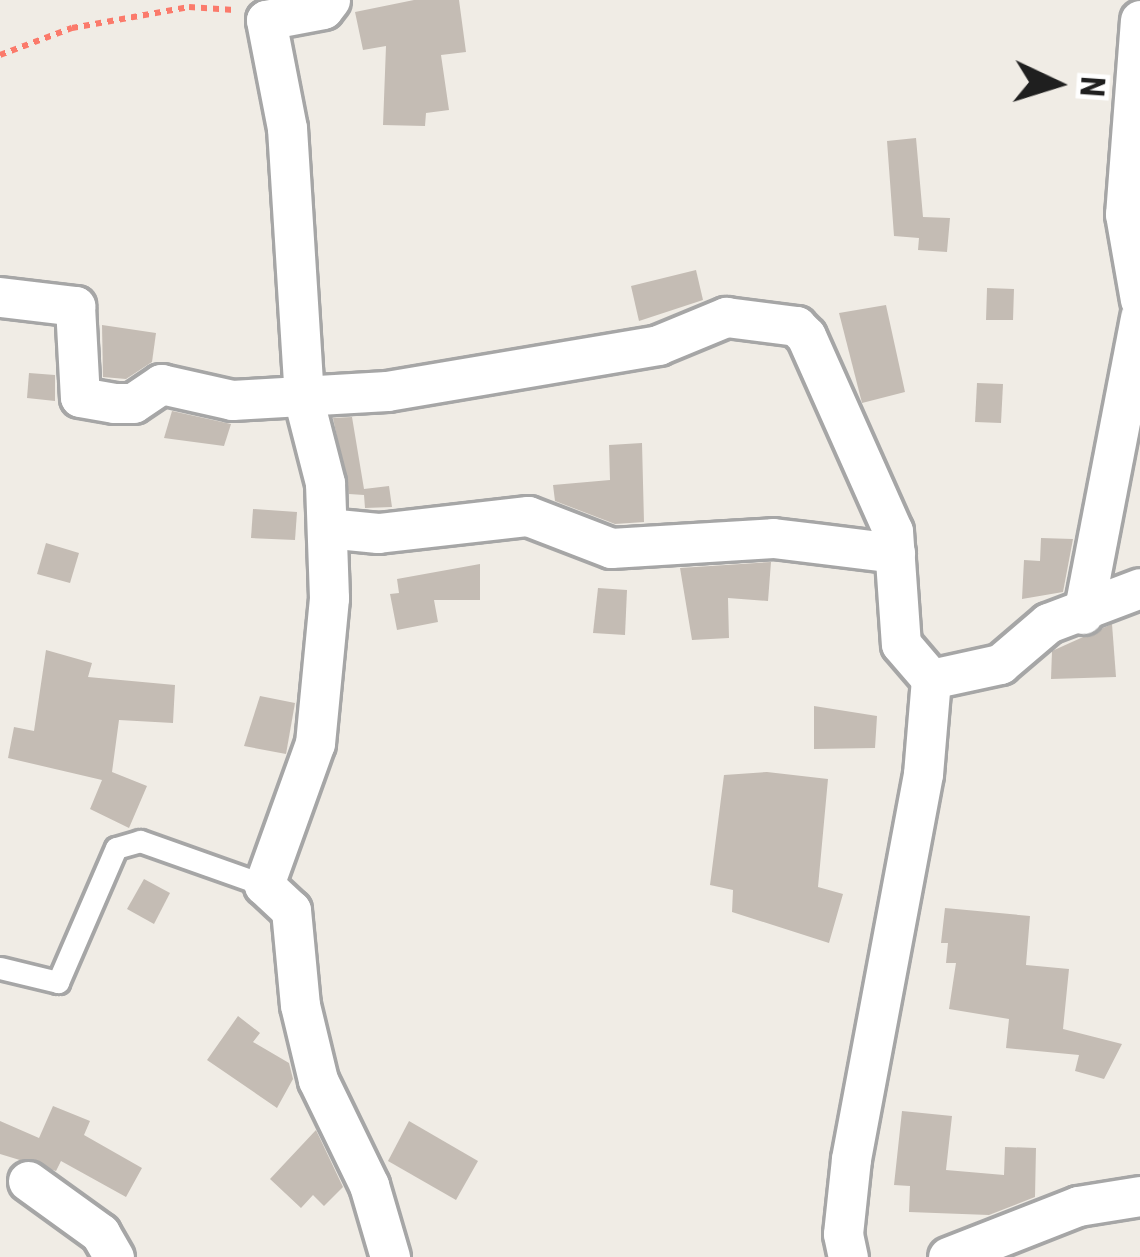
<!DOCTYPE html>
<style>
body{margin:0}
#map{position:relative;width:1140px;height:1257px;overflow:hidden;background:#f0ece5;font-family:"Roboto Condensed",sans-serif}
div>[style]{position:absolute}
[style*='--x']{left:calc(var(--x)*1px);top:calc(var(--y)*1px);width:calc(var(--w)*1px);rotate:calc(var(--a)*1deg)}
.building>*{inset:0;background:#c4bcb4}
.path>*{height:6px;margin-top:-3px;transform-origin:0;background:repeating-linear-gradient(90deg,#fb7a6b 0 6px,transparent 0 12px)}
.roads{filter:drop-shadow(3px 0 #a6a6a6) drop-shadow(-3px 0 #a6a6a6) drop-shadow(0 3px #a6a6a6) drop-shadow(0 -3px #a6a6a6)}
.service>*{height:21px;margin:-10.5px;padding:0 10.5px;transform-origin:10.5px;border-radius:10.5px;background:#fff}
.minor>*{height:39px;margin:-19.5px;padding:0 19.5px;transform-origin:19.5px;border-radius:19.5px;background:#fff}
span{translate:-50% -50%;white-space:nowrap;text-align:center;line-height:1.15;-webkit-text-stroke:9px #fff;paint-order:stroke}
.north{position:absolute;left:996px;top:24px;width:120px;height:120px;-webkit-text-stroke:9px #fff;paint-order:stroke;rotate:94deg;font-size:33px;font-weight:700;line-height:48px;text-align:center;color:#1f1f1f}
.north::after{content:'';display:block;margin:auto;width:42px;height:54px;background:#1f1f1f;clip-path:polygon(50% 0,100% 100%,50% 72%,0 100%)}
</style>
<div id="map">
<div class="building">
<div style="clip-path:polygon(414px 0,459px 0,466px 52px,441px 55px,449px 110px,426px 113px,425px 126px,383px 125px,386px 46px,363px 50px,355px 12px)"></div>
<div style="clip-path:polygon(916px 138px,923px 217px,950px 218px,947px 252px,918px 250px,919px 238px,894px 236px,887px 141px)"></div>
<div style="clip-path:polygon(696px 270px,703px 300px,639px 321px,631px 286px)"></div>
<div style="clip-path:polygon(987px 288px,1014px 289px,1013px 320px,986px 320px)"></div>
<div style="clip-path:polygon(886px 305px,905px 392px,862px 403px,839px 313px)"></div>
<div style="clip-path:polygon(102px 325px,156px 333px,152px 362px,126px 379px,103px 377px)"></div>
<div style="clip-path:polygon(29px 373px,55px 375px,55px 401px,27px 398px)"></div>
<div style="clip-path:polygon(977px 383px,1003px 384px,1001px 423px,975px 422px)"></div>
<div style="clip-path:polygon(172px 411px,231px 424px,224px 446px,164px 438px)"></div>
<div style="clip-path:polygon(352px 417px,364px 489px,389px 486px,392px 507px,365px 508px,364px 495px,349px 494px,333px 418px)"></div>
<div style="clip-path:polygon(642px 443px,644px 522px,615px 524px,555px 501px,553px 485px,610px 480px,609px 445px)"></div>
<div style="clip-path:polygon(253px 509px,297px 512px,295px 540px,251px 538px)"></div>
<div style="clip-path:polygon(1041px 538px,1073px 539px,1063px 592px,1022px 599px,1024px 560px,1040px 561px)"></div>
<div style="clip-path:polygon(46px 543px,79px 553px,70px 583px,37px 574px)"></div>
<div style="clip-path:polygon(771px 562px,768px 601px,728px 598px,729px 638px,692px 640px,680px 568px)"></div>
<div style="clip-path:polygon(480px 564px,480px 600px,434px 600px,438px 622px,397px 630px,390px 594px,399px 593px,397px 579px)"></div>
<div style="clip-path:polygon(598px 588px,627px 590px,625px 635px,593px 633px)"></div>
<div style="clip-path:polygon(1112px 624px,1116px 677px,1051px 679px,1052px 651px)"></div>
<div style="clip-path:polygon(46px 650px,92px 663px,88px 677px,175px 685px,173px 723px,119px 720px,112px 772px,147px 786px,129px 828px,90px 809px,102px 780px,8px 758px,14px 727px,34px 731px)"></div>
<div style="clip-path:polygon(260px 696px,295px 703px,286px 754px,244px 746px)"></div>
<div style="clip-path:polygon(814px 706px,877px 716px,875px 748px,814px 749px)"></div>
<div style="clip-path:polygon(767px 772px,828px 779px,818px 887px,843px 894px,829px 943px,732px 912px,733px 890px,710px 885px,724px 775px)"></div>
<div style="clip-path:polygon(144px 879px,170px 893px,154px 924px,127px 909px)"></div>
<div style="clip-path:polygon(945px 908px,1030px 916px,1026px 965px,1069px 969px,1063px 1029px,1122px 1044px,1104px 1079px,1075px 1071px,1079px 1055px,1006px 1048px,1009px 1019px,949px 1009px,956px 963px,946px 963px,948px 943px,941px 943px)"></div>
<div style="clip-path:polygon(238px 1016px,260px 1033px,253px 1042px,289px 1063px,293px 1079px,277px 1108px,207px 1060px)"></div>
<div style="clip-path:polygon(53px 1106px,90px 1121px,84px 1135px,142px 1168px,126px 1197px,61px 1161px,56px 1171px,0 1154px,0 1121px,39px 1138px)"></div>
<div style="clip-path:polygon(902px 1111px,952px 1116px,946px 1170px,1004px 1175px,1005px 1147px,1036px 1148px,1035px 1197px,989px 1215px,909px 1212px,910px 1186px,894px 1185px)"></div>
<div style="clip-path:polygon(409px 1121px,478px 1161px,456px 1200px,388px 1161px)"></div>
<div style="clip-path:polygon(316px 1130px,343px 1187px,324px 1206px,313px 1195px,301px 1208px,270px 1179px)"></div>
</div>
<div class="path">
<div style="--x:0;--y:55;--w:77;--a:-20.6"></div>
<div style="--x:72;--y:28;--w:119;--a:-10.2"></div>
<div style="--x:189;--y:7;--w:45;--a:3.8"></div>
</div>
<div class="roads">
<div class="service">
<div style="--x:0;--y:968;--w:60;--a:13.6"></div>
<div style="--x:58;--y:982;--w:146;--a:-66.6"></div>
<div style="--x:116;--y:848;--w:25;--a:-16"></div>
<div style="--x:140;--y:841;--w:132;--a:19.5"></div>
</div>
<div class="minor">
<div style="--x:330;--y:0;--w:11;--a:128"></div>
<div style="--x:323;--y:9;--w:58;--a:169.1"></div>
<div style="--x:266;--y:20;--w:110;--a:79"></div>
<div style="--x:287;--y:128;--w:274;--a:86.4"></div>
<div style="--x:304;--y:401;--w:85;--a:75.6"></div>
<div style="--x:325;--y:483;--w:115;--a:88"></div>
<div style="--x:329;--y:598;--w:146;--a:95.5"></div>
<div style="--x:315;--y:743;--w:151;--a:109.8"></div>
<div style="--x:264;--y:885;--w:37;--a:43"></div>
<div style="--x:291;--y:910;--w:95;--a:84.6"></div>
<div style="--x:300;--y:1005;--w:77;--a:76.5"></div>
<div style="--x:318;--y:1080;--w:117;--a:64.1"></div>
<div style="--x:369;--y:1185;--w:75;--a:73.7"></div>
<div style="--x:1140;--y:20;--w:195;--a:94.4"></div>
<div style="--x:1125;--y:214;--w:87;--a:80.1"></div>
<div style="--x:0;--y:297;--w:76;--a:6.8"></div>
<div style="--x:75;--y:306;--w:91;--a:86.9"></div>
<div style="--x:80;--y:397;--w:35;--a:10"></div>
<div style="--x:114;--y:403;--w:19;--a:0"></div>
<div style="--x:133;--y:403;--w:34;--a:-34"></div>
<div style="--x:161;--y:384;--w:73;--a:12.7"></div>
<div style="--x:232;--y:400;--w:155;--a:-3.3"></div>
<div style="--x:387;--y:391;--w:275;--a:-9.6"></div>
<div style="--x:658;--y:345;--w:74;--a:-22.4"></div>
<div style="--x:726;--y:317;--w:71;--a:7.3"></div>
<div style="--x:796;--y:326;--w:14;--a:45"></div>
<div style="--x:806;--y:336;--w:214;--a:66"></div>
<div style="--x:893;--y:531;--w:113;--a:86"></div>
<div style="--x:901;--y:644;--w:46;--a:49.4"></div>
<div style="--x:931;--y:679;--w:95;--a:94.8"></div>
<div style="--x:923;--y:774;--w:392;--a:100.6"></div>
<div style="--x:851;--y:1159;--w:75;--a:96.1"></div>
<div style="--x:843;--y:1234;--w:24;--a:78"></div>
<div style="--x:327;--y:528;--w:51;--a:5.6"></div>
<div style="--x:378;--y:533;--w:151;--a:-6.5"></div>
<div style="--x:528;--y:516;--w:89;--a:21.1"></div>
<div style="--x:611;--y:548;--w:162;--a:-3.5"></div>
<div style="--x:773;--y:538;--w:123;--a:7"></div>
<div style="--x:1083;--y:614;--w:302;--a:-79.1"></div>
<div style="--x:931;--y:679;--w:71;--a:-12.3"></div>
<div style="--x:1000;--y:664;--w:63;--a:-40.5"></div>
<div style="--x:1048;--y:623;--w:98;--a:-20.8"></div>
<div style="--x:28;--y:1181;--w:89;--a:35.8"></div>
<div style="--x:100;--y:1233;--w:28;--a:60"></div>
<div style="--x:948;--y:1257;--w:140;--a:-21.4"></div>
<div style="--x:1078;--y:1206;--w:63;--a:-9.2"></div>
</div>
</div>
<div class="north">N</div>
</div>
